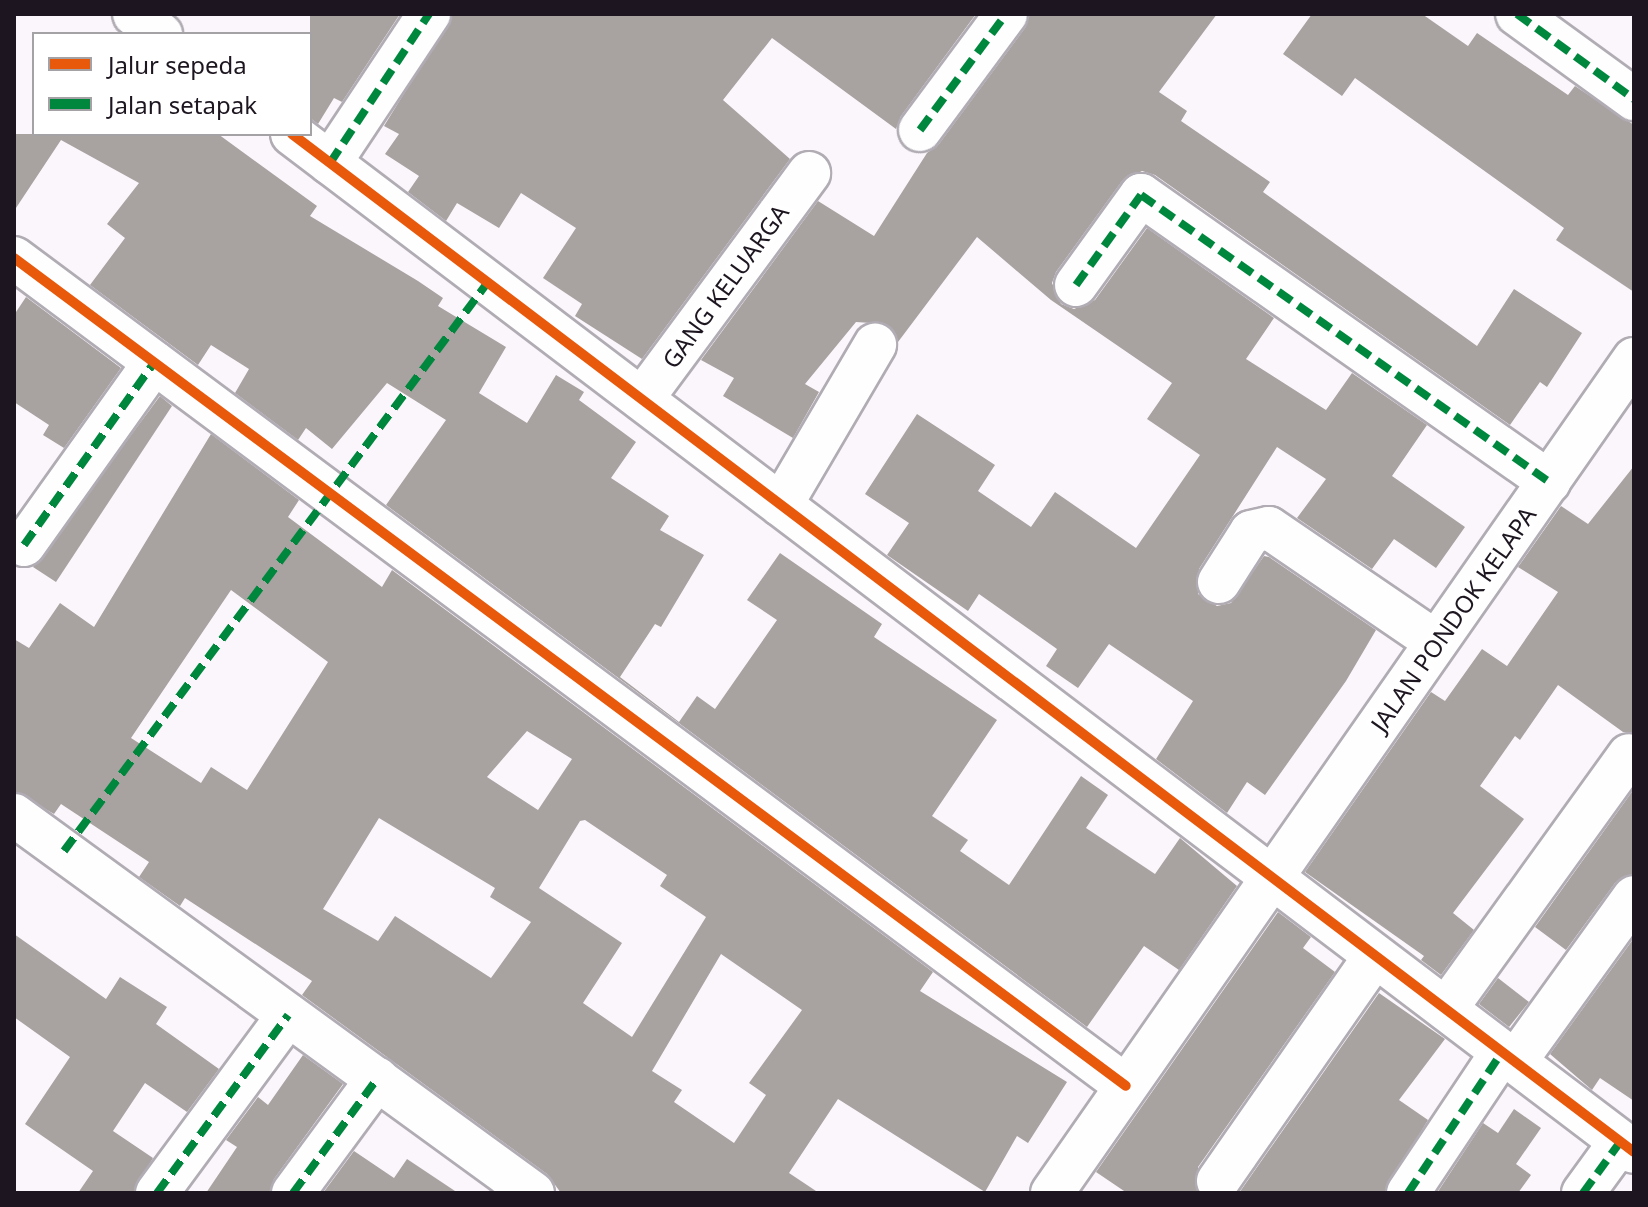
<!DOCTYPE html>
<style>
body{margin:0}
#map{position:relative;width:1648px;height:1207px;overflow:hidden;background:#faf6fb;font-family:"Noto Sans",sans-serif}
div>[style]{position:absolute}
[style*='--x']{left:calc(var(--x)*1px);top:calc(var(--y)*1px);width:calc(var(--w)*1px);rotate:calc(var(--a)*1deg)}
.building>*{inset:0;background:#a8a2a0}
.roads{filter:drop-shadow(2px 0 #b1acb4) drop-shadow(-2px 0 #b1acb4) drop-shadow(0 2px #b1acb4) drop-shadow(0 -2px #b1acb4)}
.street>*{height:42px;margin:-21px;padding:0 21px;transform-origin:21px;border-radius:21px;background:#fefefe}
.quiet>*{height:8px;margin-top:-4px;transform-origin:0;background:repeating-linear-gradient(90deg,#00873e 0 16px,transparent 0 24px)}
.cycleway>*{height:10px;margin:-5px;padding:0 5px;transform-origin:5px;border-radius:5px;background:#e8590c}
span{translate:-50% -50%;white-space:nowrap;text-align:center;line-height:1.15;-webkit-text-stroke:8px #fff;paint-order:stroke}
.street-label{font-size:24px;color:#1d1620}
.frame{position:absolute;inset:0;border:16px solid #1d1620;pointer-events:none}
.legend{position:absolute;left:32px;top:32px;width:280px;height:104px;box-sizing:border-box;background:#fff;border:2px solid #a5a2a6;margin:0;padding:10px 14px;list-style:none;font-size:24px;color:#1d1620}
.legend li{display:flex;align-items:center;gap:16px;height:40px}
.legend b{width:40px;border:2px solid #a5a2a6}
</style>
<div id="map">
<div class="building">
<div style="clip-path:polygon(310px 14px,400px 14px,342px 102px,334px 98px,318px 124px,310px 118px)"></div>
<div style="clip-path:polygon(453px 14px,976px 14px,901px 116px,896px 129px,772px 38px,723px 100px,790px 159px,642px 359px,575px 316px,582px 304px,543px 278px,576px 228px,521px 193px,499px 228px,457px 203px,446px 221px,408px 192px,419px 176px,385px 154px,399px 134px,384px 126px)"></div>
<div style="clip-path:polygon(1030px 14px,1217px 14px,1159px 92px,1187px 111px,1181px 121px,1270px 182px,1263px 192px,1477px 346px,1514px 289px,1582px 333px,1547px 387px,1540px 382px,1510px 425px,1155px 175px,1142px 171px,1122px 181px,1056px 272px,1052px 283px,1061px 304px,1074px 309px,1095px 300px,1147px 228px,1274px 318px,1246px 359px,1326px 410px,1352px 373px,1427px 425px,1392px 476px,1465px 527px,1436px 568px,1394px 539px,1372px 569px,1297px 518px,1326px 479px,1277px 447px,1199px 569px,1198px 594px,1217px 606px,1231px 603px,1264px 556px,1269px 557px,1376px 630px,1346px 681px,1265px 795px,1247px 782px,1227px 813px,1156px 759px,1193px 701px,1109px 644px,1078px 688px,1046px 666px,1057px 649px,979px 594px,968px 611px,887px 555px,909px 523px,865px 494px,917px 414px,995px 465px,978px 491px,1031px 527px,1055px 492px,1136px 548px,1200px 455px,1147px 419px,1172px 383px,1051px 300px,977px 237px,898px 342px,886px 324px,856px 322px,805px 384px,819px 392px,793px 438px,723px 396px,734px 378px,701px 360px,818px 201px,874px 236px,927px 153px,939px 144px,1025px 28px)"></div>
<div style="clip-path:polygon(1312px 14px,1422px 14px,1468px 46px,1477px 33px,1568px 95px,1575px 86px,1634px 125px,1634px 292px,1556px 240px,1564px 228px,1355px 78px,1342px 96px,1283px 54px)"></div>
<div style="clip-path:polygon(14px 134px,218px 134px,317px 206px,310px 216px,418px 281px,443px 298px,438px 306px,506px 347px,479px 393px,527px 423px,556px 375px,584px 392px,579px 400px,636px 442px,611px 478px,669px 516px,660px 530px,704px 555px,661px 627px,655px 624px,620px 677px,679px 722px,697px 696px,715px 709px,777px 620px,747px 600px,780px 553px,882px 624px,874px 637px,997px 720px,932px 816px,968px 840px,960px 851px,1009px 885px,1081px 776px,1108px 795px,1086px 828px,1155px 874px,1180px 838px,1237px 886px,1179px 970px,1144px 946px,1087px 1027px,386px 505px,446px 420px,387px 383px,332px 449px,306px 428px,298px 440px,235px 393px,249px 369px,211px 345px,198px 365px,90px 285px,125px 238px,107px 224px,139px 183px,61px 140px,14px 211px)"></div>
<div style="clip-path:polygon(26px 297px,121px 368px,64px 448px,43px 435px,49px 425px,14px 402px,14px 315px)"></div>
<div style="clip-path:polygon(160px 396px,172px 406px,56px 582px,33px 567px)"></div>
<div style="clip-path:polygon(evenodd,211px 434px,299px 500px,288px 517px,382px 587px,392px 570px,933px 972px,920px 991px,1067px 1082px,1028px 1143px,1017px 1136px,985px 1192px,838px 1099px,789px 1173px,819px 1193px,561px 1193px,547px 1174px,302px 995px,312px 981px,185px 898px,180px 906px,139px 877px,149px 862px,61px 804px,54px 814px,14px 791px,14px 639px,29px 648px,60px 603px,94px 627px,211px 434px,231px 590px,328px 662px,247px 790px,211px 767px,201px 783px,131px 738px,231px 590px,211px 434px,527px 731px,572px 759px,538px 810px,487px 777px,527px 731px,211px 434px,379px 818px,495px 888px,490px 897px,531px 922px,491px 978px,395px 916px,378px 941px,323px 909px,379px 818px,211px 434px,585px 820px,667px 875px,660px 886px,706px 917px,632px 1037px,583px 1003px,622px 943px,539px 888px,580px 821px,585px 820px,211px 434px,721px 954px,802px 1010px,749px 1083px,766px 1095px,734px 1143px,674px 1102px,682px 1090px,652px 1071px,721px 954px)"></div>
<div style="clip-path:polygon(1634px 466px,1634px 732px,1623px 732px,1558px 685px,1520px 740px,1515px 736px,1480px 786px,1524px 819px,1453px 913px,1474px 930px,1441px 975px,1421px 960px,1424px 956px,1305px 872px,1431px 692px,1445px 701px,1482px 649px,1507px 666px,1558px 592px,1518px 567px,1561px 506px,1588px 524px)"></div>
<div style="clip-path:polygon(1634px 789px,1634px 873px,1615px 883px,1566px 950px,1535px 927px)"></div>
<div style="clip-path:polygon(1278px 912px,1311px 937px,1303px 948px,1335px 972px,1198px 1167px,1198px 1193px,1127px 1193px,1096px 1172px)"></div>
<div style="clip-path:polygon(14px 934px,106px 999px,120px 977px,167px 1007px,156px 1024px,219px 1069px,187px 1112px,145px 1083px,113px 1131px,153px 1158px,133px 1193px,78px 1193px,93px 1171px,25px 1124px,70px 1057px,14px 1017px)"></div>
<div style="clip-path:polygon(1634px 938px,1634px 1101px,1600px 1078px,1592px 1090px,1550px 1054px)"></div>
<div style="clip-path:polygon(1498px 978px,1529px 1002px,1509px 1027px,1479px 1004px)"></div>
<div style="clip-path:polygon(1379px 993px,1445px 1039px,1399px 1100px,1428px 1120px,1384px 1193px,1239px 1193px)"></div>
<div style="clip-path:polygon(303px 1055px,343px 1084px,274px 1179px,269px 1193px,206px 1193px,237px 1147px,226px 1140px,258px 1097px,268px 1105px)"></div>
<div style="clip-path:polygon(1514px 1109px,1541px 1128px,1516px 1164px,1531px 1175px,1518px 1193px,1437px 1193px,1483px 1123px,1498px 1133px)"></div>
<div style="clip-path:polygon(354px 1151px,394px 1178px,407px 1159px,458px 1193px,323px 1193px)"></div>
</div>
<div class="roads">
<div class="street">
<div style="--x:134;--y:14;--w:34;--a:37"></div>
<div style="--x:1517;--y:14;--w:145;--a:36"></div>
<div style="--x:920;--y:130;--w:144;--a:-53.4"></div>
<div style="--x:292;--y:134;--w:1684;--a:37.18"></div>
<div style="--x:330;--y:163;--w:179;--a:-56.4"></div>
<div style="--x:14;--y:258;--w:1386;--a:36.67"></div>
<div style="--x:1076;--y:285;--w:111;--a:-54.2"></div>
<div style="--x:1141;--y:195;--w:499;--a:35.1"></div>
<div style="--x:642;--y:399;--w:281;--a:-53.5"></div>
<div style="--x:781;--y:505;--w:186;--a:-59.6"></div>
<div style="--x:24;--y:545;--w:224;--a:-54.5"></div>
<div style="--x:1219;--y:582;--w:59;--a:-57.4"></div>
<div style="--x:1251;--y:532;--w:18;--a:-13"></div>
<div style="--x:1269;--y:528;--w:202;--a:34.3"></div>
<div style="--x:14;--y:815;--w:642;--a:36.07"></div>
<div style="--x:1446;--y:1009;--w:313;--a:-54.2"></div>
<div style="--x:1515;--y:1062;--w:203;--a:-54.2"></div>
<div style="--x:1218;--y:1181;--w:274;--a:-55.1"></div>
<div style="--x:157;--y:1193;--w:221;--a:-53.6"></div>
<div style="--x:293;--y:1193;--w:142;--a:-53.6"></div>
<div style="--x:1052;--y:1193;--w:1017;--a:-55.09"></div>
<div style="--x:1408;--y:1193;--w:169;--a:-56.3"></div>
<div style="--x:1583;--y:1193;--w:63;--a:-54"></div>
</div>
</div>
<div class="quiet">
<div style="--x:1517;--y:14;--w:145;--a:36"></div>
<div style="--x:920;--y:130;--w:144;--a:-53.4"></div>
<div style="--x:330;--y:163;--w:179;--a:-56.4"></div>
<div style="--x:1076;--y:285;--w:111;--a:-54.2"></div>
<div style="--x:1141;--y:195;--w:499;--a:35.1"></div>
<div style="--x:24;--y:545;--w:224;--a:-54.5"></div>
<div style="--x:64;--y:851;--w:710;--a:-53.31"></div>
<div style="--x:157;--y:1193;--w:221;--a:-53.6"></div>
<div style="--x:293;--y:1193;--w:142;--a:-53.6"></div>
<div style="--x:1408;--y:1193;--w:169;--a:-56.3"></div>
<div style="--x:1583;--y:1193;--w:63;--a:-54"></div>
</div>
<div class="cycleway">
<div style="--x:292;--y:134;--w:1684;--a:37.18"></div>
<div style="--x:14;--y:258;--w:1386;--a:36.67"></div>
</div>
<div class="street-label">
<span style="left:725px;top:286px;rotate:-54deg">GANG KELUARGA</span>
<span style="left:1453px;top:619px;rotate:-55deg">JALAN PONDOK KELAPA</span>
</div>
<div class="frame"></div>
<ul class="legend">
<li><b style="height:10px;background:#e8590c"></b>Jalur sepeda</li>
<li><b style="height:10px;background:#00873e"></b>Jalan setapak</li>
</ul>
</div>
